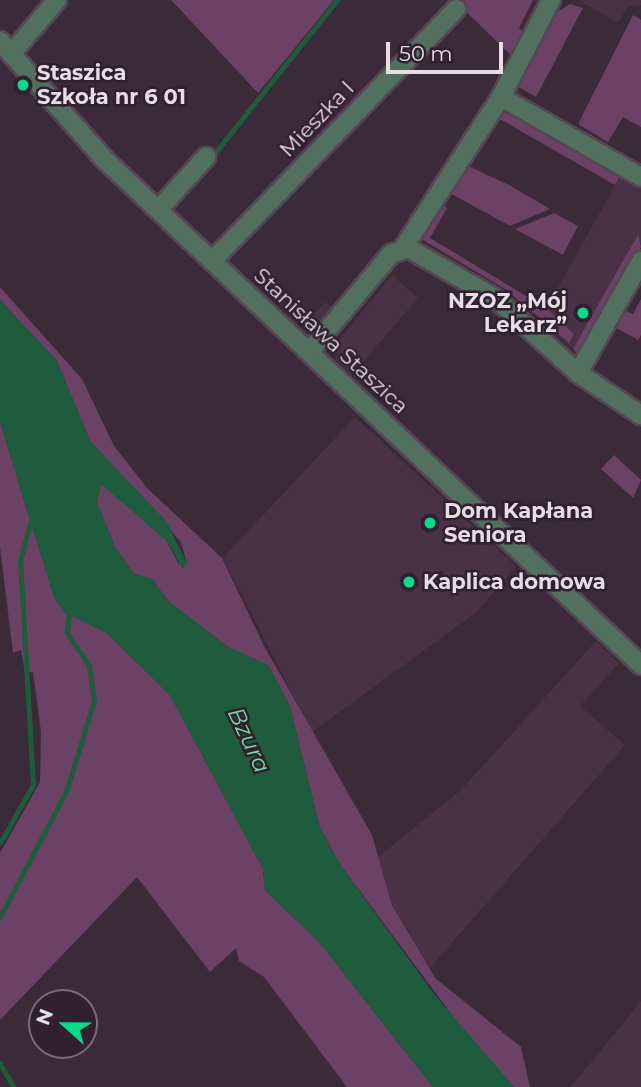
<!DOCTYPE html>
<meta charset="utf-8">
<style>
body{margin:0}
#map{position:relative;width:641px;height:1087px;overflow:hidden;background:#3b2a38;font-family:Montserrat,sans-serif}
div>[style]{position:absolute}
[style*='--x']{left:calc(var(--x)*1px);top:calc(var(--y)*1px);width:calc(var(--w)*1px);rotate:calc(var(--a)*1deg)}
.built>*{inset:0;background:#493245}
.green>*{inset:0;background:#6c4166}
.water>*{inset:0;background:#1f5b3d}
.stream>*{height:4.5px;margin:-2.25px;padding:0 2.25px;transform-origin:2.25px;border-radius:2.25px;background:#1f5b3d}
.roads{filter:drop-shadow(2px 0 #574654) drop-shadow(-2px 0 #574654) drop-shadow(0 2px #574654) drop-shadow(0 -2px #574654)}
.minor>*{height:18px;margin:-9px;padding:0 9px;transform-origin:9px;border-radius:9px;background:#52705f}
.dots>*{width:19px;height:19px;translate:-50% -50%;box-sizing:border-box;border:4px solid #31212e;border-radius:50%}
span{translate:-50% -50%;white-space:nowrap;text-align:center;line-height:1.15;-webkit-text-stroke:5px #31212e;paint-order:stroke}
.poi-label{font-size:21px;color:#e8dce5;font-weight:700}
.left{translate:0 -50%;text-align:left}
.right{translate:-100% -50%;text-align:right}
.street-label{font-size:21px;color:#e8dce5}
.water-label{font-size:23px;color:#6fdaa1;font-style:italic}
.north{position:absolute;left:28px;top:989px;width:70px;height:70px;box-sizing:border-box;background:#31212e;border:2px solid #7a6c77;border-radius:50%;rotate:291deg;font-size:19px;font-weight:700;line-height:28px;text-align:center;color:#e8dce5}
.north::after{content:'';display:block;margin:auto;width:24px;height:32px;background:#08d98b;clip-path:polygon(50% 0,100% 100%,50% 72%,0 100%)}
.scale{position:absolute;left:386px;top:42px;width:117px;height:32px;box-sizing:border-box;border:4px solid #e8dce5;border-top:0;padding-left:9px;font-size:21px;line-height:24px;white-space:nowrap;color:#e8dce5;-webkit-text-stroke:5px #31212e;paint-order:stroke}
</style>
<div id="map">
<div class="built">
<div style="clip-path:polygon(578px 0,641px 0,641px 5px,628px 6px,618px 23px)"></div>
<div style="clip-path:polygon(623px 171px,641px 182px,641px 244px,583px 357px,540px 320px)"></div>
<div style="clip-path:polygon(392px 275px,418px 298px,352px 375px,336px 360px,339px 340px)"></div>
<div style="clip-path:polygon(325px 302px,334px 310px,322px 323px,313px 315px)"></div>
<div style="clip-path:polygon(355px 417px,516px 566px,478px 611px,312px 732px,223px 558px)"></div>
<div style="clip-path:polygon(596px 641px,619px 663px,580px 706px,625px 745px,429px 969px,392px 904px,378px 857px,461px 790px)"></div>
<div style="clip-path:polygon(641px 1001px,641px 1087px,570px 1087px,603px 1048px)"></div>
</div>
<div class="green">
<div style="clip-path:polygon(171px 0,334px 0,258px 93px)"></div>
<div style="clip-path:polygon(454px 0,533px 0,519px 28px,528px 34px,516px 60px)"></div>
<div style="clip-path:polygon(570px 4px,583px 8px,536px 97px,513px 84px,557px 12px)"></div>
<div style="clip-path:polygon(633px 15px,641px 20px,641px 127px,623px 117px,608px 142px,578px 124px)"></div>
<div style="clip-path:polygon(504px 109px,620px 176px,615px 185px,498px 118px)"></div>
<div style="clip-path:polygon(466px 165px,509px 185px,550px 209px,510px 226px,448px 192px)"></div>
<div style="clip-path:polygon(440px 204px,447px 208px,430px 238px,546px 308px,574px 334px,569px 343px,505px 289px,423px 240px)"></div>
<div style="clip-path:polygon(554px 213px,578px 226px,563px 255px,515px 229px)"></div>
<div style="clip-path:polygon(638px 235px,641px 247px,578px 353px,573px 349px)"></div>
<div style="clip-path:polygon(0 287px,82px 379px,114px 446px,148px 489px,222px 558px,264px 646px,372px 835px,392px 905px,435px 978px,521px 1047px,530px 1087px,514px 1087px,484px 1058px,339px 863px,319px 825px,290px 706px,268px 665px,228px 647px,168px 601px,152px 579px,134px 574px,115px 547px,97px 503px,101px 483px,166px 540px,178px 563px,187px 564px,181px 542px,90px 441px,57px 361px,0 300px)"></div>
<div style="clip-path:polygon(641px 299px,641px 335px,638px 340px,609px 324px,622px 309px,633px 314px)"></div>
<div style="clip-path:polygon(0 422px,54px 597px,64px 612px,107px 633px,170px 695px,263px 869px,265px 890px,320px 943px,433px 1087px,347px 1087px,264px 977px,239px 961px,236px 948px,210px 972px,137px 877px,0 1020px,0 853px,40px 782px,41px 732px,33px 672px,25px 673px,21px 650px,13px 653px,0 547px)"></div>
<div style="clip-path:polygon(614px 455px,641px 480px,633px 498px,601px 469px)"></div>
</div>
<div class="water">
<div style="clip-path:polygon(0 300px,57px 361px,90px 441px,167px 522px,187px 564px,183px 569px,166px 540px,101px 484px,97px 503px,115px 547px,134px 574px,152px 579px,168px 601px,228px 647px,268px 665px,290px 706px,319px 825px,339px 863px,434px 994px,514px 1087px,433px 1087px,320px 943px,265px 890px,263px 869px,170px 695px,107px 633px,64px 612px,54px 597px,0 422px)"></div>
</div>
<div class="stream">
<div style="--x:215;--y:153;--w:196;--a:-51.4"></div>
<div style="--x:0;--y:843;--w:67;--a:-60.4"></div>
<div style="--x:33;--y:785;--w:224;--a:-93.3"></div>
<div style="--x:20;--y:561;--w:51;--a:-75.1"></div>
<div style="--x:0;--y:917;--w:141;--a:-62.2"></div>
<div style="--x:66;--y:792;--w:95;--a:-72.9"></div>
<div style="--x:94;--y:701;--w:35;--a:-98"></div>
<div style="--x:89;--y:666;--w:40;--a:-124"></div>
<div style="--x:67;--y:633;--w:22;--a:-85"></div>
<div style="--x:0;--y:1063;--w:28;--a:60"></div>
</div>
<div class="roads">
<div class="minor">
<div style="--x:0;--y:41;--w:157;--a:48.6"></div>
<div style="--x:104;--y:159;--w:738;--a:43.3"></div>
<div style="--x:11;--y:54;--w:71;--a:-49.6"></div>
<div style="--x:501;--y:97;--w:161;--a:29.7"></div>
<div style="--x:158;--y:210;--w:72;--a:-47.8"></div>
<div style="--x:404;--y:247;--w:179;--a:-57.1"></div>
<div style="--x:501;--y:97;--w:109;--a:-62.7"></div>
<div style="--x:212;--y:261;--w:351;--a:-45.9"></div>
<div style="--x:309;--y:352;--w:128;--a:-50.1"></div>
<div style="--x:391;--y:254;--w:18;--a:-19"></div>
<div style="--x:408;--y:248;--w:100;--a:29.9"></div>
<div style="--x:495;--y:298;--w:112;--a:42.1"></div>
<div style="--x:578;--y:373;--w:76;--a:33.7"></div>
<div style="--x:578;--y:373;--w:129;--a:-60.6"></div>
</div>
</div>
<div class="dots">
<div style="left:23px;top:85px;background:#08d98b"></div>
<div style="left:583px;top:313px;background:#08d98b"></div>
<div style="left:430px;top:523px;background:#08d98b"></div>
<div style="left:409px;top:582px;background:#08d98b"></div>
</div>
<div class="poi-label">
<span class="left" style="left:37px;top:85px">Staszica<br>Szkoła nr 6 01</span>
<span class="right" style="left:567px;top:313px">NZOZ „Mój<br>Lekarz”</span>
<span class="left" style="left:444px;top:523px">Dom Kapłana<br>Seniora</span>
<span class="left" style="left:423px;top:582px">Kaplica domowa</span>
</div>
<div class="street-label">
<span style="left:317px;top:119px;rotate:-46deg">Mieszka I</span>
<span style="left:331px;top:341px;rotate:43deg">Stanisława Staszica</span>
</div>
<div class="water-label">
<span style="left:249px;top:740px;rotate:65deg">Bzura</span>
</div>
<div class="north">N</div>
<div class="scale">50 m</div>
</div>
